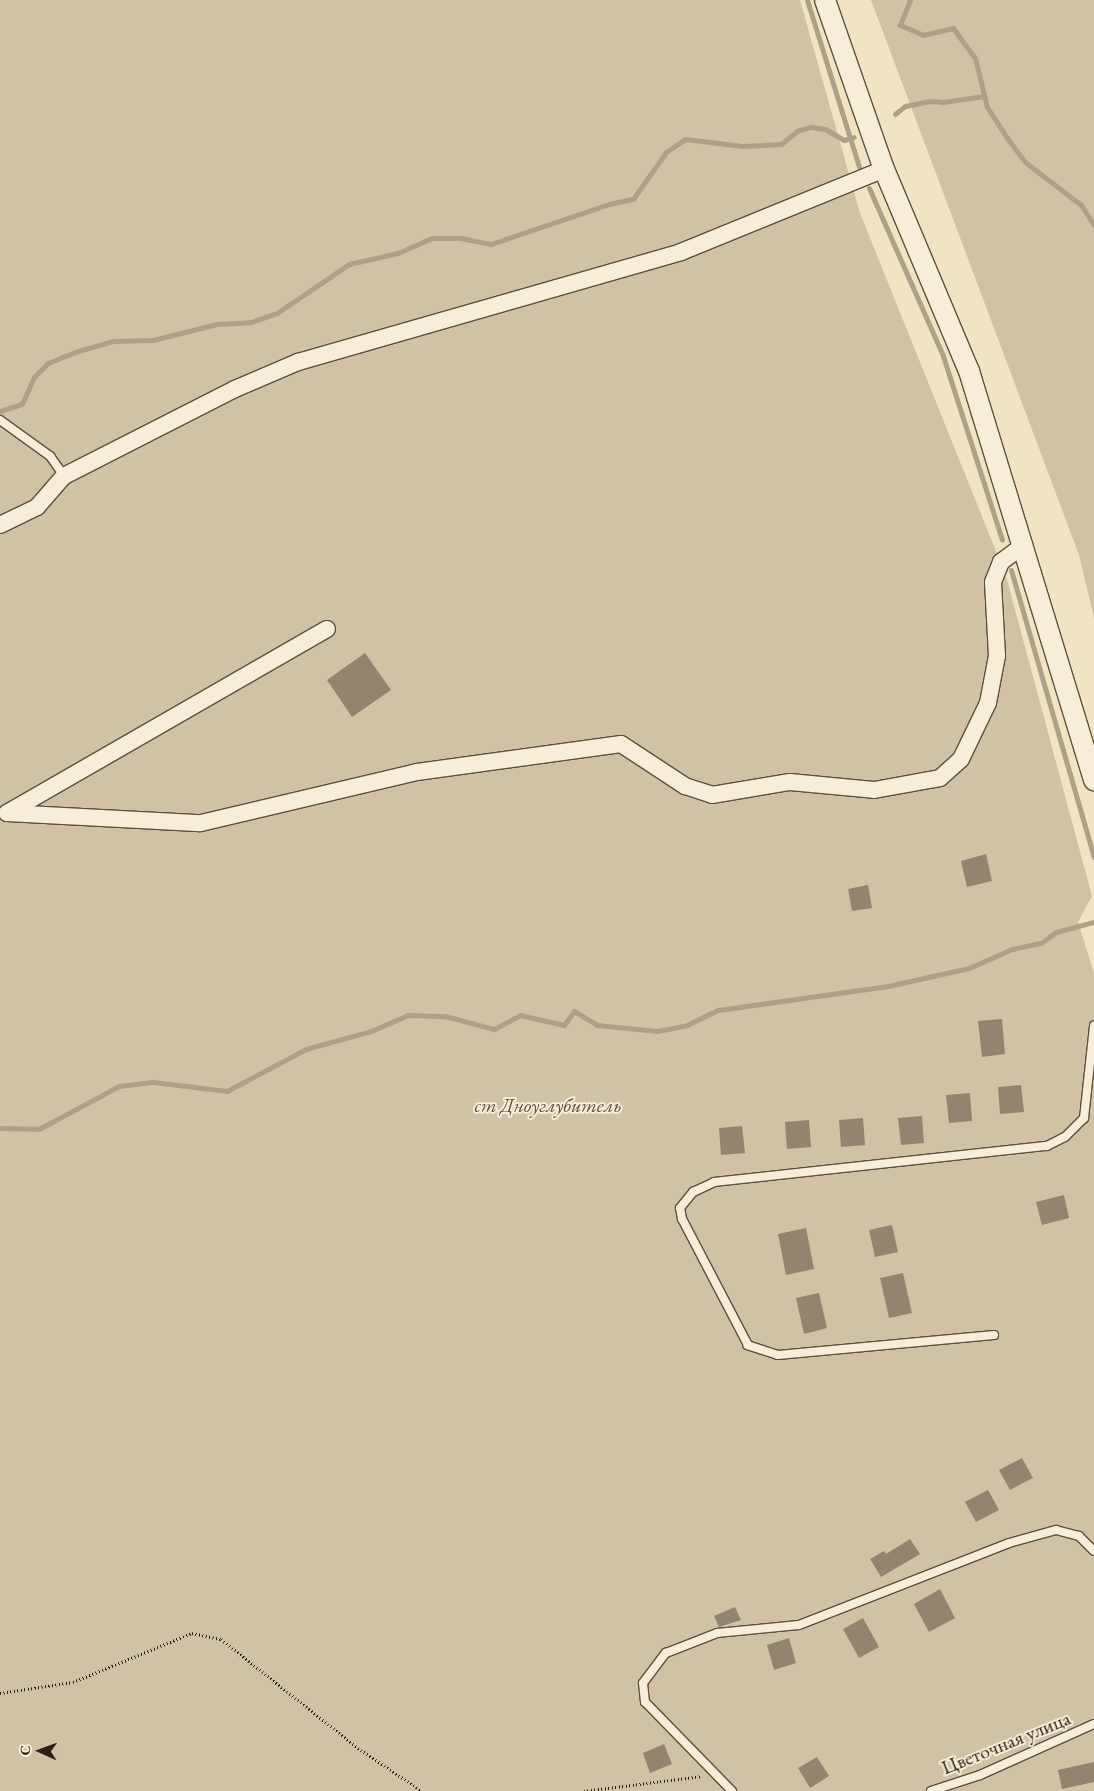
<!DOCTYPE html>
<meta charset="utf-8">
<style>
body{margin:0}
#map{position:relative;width:1094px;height:1791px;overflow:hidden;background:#f2e4c3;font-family:"EB Garamond",serif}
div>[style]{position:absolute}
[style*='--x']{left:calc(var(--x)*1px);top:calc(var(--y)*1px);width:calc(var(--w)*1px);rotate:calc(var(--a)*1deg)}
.green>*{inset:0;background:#d1c2a5}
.stream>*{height:5px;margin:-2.5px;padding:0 2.5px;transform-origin:2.5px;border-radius:2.5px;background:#afa088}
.building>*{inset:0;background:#93846f}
.path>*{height:3px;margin-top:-1.5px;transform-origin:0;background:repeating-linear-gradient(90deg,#2d1d15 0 1px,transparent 0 3.5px)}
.roads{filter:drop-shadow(1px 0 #5e4f40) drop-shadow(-1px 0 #5e4f40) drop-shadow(0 1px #5e4f40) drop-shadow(0 -1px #5e4f40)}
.service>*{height:8px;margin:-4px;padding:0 4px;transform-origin:4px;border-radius:4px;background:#f7edd8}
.minor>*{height:16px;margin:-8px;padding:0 8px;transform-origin:8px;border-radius:8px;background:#f7edd8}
.tertiary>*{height:20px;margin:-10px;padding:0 10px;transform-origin:10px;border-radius:10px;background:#f7edd8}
span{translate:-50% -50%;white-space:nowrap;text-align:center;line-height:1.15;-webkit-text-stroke:4px #f7edd8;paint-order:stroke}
.park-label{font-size:20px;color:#5e4f40;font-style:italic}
.street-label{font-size:20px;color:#2d1d15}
.north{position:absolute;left:15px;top:1726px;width:50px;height:50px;-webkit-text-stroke:4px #f7edd8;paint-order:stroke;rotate:272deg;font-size:14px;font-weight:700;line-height:20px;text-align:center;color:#2d1d15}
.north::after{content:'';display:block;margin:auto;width:18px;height:22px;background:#2d1d15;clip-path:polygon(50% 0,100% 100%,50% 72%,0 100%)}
</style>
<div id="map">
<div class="green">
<div style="clip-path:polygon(0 0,800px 0,860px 213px,1006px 576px,1092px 896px,1078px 922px,1094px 973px,1094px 1791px,0 1791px)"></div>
<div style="clip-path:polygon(871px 0,1094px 0,1094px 618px,1079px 555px)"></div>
</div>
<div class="stream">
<div style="--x:807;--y:0;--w:175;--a:72.7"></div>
<div style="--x:910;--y:0;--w:27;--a:112"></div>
<div style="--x:900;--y:25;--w:25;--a:23"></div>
<div style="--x:923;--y:35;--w:31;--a:-13"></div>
<div style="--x:953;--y:28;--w:37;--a:54"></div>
<div style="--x:975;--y:58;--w:50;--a:76.2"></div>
<div style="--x:987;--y:107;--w:37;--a:57"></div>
<div style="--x:1007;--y:138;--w:30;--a:53"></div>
<div style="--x:1025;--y:162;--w:71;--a:37.5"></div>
<div style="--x:1081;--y:205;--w:24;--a:57"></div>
<div style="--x:895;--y:114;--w:13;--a:-39"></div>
<div style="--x:905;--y:106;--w:26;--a:-11"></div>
<div style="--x:931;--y:101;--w:12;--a:5"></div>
<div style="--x:943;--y:102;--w:42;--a:-8.1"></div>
<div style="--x:869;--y:188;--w:184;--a:66.2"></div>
<div style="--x:943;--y:356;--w:193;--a:72.2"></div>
<div style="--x:0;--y:411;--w:23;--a:-18"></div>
<div style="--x:22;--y:404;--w:30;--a:-66"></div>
<div style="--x:34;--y:377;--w:20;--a:-45"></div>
<div style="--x:48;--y:363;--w:32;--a:-22"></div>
<div style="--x:78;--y:351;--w:36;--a:-16"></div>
<div style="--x:113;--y:341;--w:40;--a:-1.4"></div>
<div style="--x:153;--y:340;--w:66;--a:-14"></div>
<div style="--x:217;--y:324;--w:34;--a:-3"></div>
<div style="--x:251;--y:322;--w:28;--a:-19"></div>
<div style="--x:277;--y:313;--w:87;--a:-34.2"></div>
<div style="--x:349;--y:264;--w:50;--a:-12.7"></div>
<div style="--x:398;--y:253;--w:37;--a:-24"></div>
<div style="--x:432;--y:238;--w:28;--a:0"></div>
<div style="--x:460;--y:238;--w:32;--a:11"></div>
<div style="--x:491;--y:244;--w:125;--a:-18.7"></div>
<div style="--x:609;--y:204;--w:25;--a:-12"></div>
<div style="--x:633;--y:199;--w:57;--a:-54.9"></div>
<div style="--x:666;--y:152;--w:23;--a:-34"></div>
<div style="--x:685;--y:139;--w:58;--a:6.9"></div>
<div style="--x:743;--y:146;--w:38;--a:-3"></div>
<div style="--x:781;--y:144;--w:21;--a:-39"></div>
<div style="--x:797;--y:131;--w:14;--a:-17"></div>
<div style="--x:810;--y:127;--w:15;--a:8"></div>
<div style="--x:825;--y:129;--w:22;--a:30"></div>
<div style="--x:844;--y:140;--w:10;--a:-17"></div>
<div style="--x:1011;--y:570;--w:299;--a:73.9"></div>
<div style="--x:0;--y:1128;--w:39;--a:1"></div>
<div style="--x:39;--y:1129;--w:91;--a:-28.3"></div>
<div style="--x:119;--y:1086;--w:34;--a:-7"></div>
<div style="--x:153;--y:1082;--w:75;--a:6.9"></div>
<div style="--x:227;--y:1091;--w:89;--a:-28"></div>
<div style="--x:306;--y:1049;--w:67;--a:-15.5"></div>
<div style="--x:371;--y:1031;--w:40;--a:-23.4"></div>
<div style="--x:408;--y:1015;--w:37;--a:2"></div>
<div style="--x:445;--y:1016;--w:51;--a:14.9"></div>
<div style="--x:494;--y:1029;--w:30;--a:-28"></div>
<div style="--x:520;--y:1015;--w:45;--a:12.8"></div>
<div style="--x:564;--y:1025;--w:17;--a:-54"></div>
<div style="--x:574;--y:1011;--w:27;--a:31"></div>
<div style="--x:597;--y:1025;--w:60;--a:5.7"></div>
<div style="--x:657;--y:1031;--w:31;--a:-11"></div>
<div style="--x:687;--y:1025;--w:34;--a:-26"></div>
<div style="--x:718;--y:1010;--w:172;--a:-8"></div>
<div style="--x:888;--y:986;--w:83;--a:-12.5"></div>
<div style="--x:969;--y:968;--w:47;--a:-23.8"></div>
<div style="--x:1012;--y:949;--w:30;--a:-12"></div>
<div style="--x:1041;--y:943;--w:19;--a:-36"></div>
<div style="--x:1056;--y:932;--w:39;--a:-15"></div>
</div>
<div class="building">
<div style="clip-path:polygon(365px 653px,391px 690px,352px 717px,327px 680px)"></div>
<div style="clip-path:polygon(986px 854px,992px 881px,967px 887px,961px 861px)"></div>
<div style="clip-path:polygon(868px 885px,872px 908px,852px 911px,848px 889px)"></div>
<div style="clip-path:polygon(1002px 1019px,1005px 1054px,982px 1057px,978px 1021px)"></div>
<div style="clip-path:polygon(1021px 1085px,1024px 1112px,1000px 1114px,998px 1087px)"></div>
<div style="clip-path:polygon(970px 1093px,972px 1121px,949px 1123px,946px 1095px)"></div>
<div style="clip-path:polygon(922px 1116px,924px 1143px,901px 1145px,898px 1118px)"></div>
<div style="clip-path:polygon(863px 1118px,865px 1145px,841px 1147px,839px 1120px)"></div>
<div style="clip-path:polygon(809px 1120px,811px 1147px,787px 1149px,785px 1122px)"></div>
<div style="clip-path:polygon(742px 1126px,745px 1153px,721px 1155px,719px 1128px)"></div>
<div style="clip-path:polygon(1064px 1195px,1069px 1218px,1042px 1225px,1036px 1202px)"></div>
<div style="clip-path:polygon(892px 1225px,898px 1252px,875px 1257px,869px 1230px)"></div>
<div style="clip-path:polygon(806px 1228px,814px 1269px,786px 1275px,778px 1234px)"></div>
<div style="clip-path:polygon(903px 1273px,912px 1313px,889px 1318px,880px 1278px)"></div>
<div style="clip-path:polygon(819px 1293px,827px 1328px,804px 1334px,796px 1298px)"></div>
<div style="clip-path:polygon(1022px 1458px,1033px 1478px,1010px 1490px,999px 1470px)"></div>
<div style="clip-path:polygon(988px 1490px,999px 1510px,976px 1522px,965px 1502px)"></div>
<div style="clip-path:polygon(910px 1539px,920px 1554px,881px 1577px,870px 1559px,884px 1551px,886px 1554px)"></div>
<div style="clip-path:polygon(940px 1589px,955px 1618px,929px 1632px,914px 1604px)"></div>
<div style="clip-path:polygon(735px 1607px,741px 1620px,719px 1627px,714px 1616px)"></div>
<div style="clip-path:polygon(863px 1618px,879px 1647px,859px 1658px,843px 1629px)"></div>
<div style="clip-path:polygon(789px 1638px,796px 1663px,774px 1670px,767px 1645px)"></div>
<div style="clip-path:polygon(664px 1744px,672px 1764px,650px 1773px,643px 1753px)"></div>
<div style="clip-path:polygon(817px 1757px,829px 1776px,810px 1788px,798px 1768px)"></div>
<div style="clip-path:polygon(1094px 1762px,1094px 1782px,1062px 1789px,1058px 1770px)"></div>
</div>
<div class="path">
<div style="--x:0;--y:1693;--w:74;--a:-8.6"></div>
<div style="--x:73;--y:1682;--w:129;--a:-22.4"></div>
<div style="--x:192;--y:1633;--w:30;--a:12"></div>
<div style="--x:221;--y:1639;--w:175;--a:38.5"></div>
<div style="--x:358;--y:1748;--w:77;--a:33.9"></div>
<div style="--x:584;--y:1791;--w:119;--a:-7.2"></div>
</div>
<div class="roads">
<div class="service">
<div style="--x:0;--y:420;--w:62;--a:35.8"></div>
<div style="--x:50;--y:456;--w:24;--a:55"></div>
<div style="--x:994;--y:1335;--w:217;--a:174.7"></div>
<div style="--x:778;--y:1355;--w:32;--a:-162"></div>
<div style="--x:748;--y:1345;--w:142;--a:-117.6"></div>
<div style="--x:682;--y:1219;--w:11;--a:-100"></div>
<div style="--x:680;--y:1208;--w:21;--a:-51"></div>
<div style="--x:693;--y:1192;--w:23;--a:-25"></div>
<div style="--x:714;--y:1182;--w:335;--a:-6.2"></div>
<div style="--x:1047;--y:1146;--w:20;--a:-27"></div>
<div style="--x:1065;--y:1137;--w:27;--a:-45"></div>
<div style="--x:1084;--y:1118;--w:93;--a:-83.8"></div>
<div style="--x:732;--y:1791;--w:124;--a:-134.3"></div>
<div style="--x:645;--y:1702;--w:19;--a:-96"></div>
<div style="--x:643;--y:1683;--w:38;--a:-53"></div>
<div style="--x:666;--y:1653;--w:55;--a:-21.4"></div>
<div style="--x:717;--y:1633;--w:82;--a:-5.6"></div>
<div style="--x:799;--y:1625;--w:225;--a:-21.3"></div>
<div style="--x:1009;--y:1543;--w:49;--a:-15.5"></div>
<div style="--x:1056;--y:1530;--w:24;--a:15"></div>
<div style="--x:1079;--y:1536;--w:21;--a:45"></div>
<div style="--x:931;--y:1791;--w:52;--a:-18.1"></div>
<div style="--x:980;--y:1775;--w:125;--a:-24.1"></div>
</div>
<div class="minor">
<div style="--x:0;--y:525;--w:41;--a:-25.9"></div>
<div style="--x:37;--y:507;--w:41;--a:-48.9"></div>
<div style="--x:64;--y:476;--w:192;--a:-27"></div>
<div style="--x:235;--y:389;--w:69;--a:-23.2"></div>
<div style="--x:298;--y:362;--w:398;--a:-16"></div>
<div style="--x:681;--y:252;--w:219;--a:-22.2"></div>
<div style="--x:7;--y:813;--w:194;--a:3"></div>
<div style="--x:201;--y:823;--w:222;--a:-13.3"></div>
<div style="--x:417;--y:772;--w:206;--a:-7.8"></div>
<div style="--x:621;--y:744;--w:77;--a:33.3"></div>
<div style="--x:685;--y:786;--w:28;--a:18"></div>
<div style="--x:712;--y:795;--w:79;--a:-9.5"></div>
<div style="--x:790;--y:782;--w:84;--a:5.4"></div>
<div style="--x:874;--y:790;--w:67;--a:-10.3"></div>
<div style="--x:940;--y:778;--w:28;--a:-42"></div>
<div style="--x:961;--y:759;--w:62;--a:-64.3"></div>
<div style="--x:988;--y:703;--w:48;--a:-79.2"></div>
<div style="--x:997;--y:656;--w:74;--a:-93.1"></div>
<div style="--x:993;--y:582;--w:22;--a:-68"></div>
<div style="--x:1001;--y:562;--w:26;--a:-37"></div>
<div style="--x:7;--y:813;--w:369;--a:-29.9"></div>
</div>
<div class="tertiary">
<div style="--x:825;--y:0;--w:179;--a:70.8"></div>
<div style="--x:884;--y:169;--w:219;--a:67.2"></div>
<div style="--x:969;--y:371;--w:428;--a:73"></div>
</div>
</div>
<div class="park-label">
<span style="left:548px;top:1105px">ст Дноуглубитель</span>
</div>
<div class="street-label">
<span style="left:1006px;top:1743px;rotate:-22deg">Цветочная улица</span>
</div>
<div class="north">С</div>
</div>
